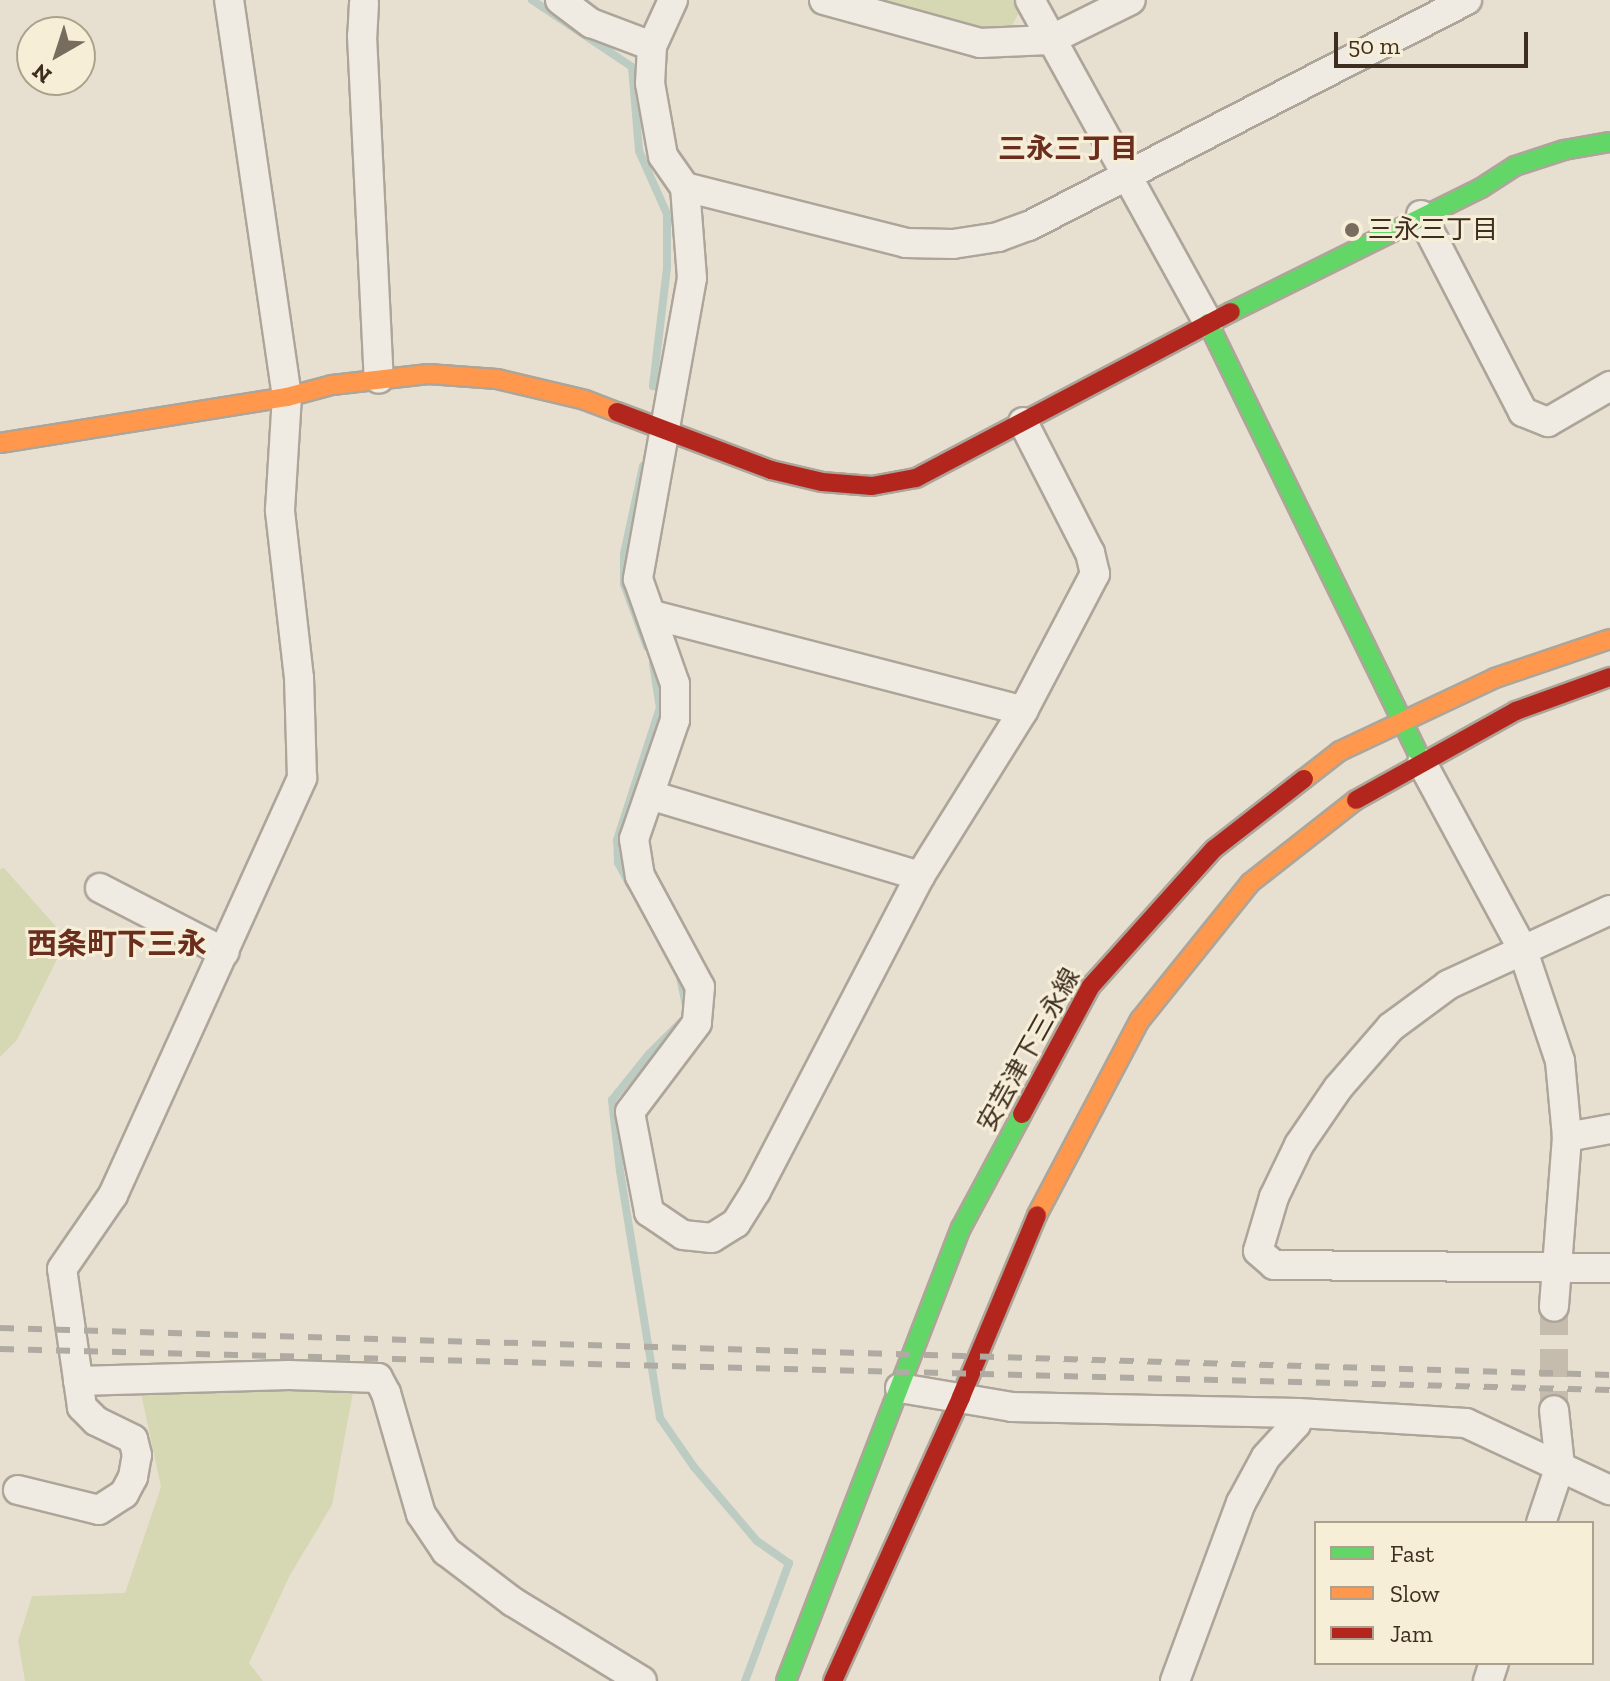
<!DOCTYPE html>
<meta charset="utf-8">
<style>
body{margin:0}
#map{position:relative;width:1610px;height:1681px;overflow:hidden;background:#e7e0d1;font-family:"Zilla Slab","Noto Sans JP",serif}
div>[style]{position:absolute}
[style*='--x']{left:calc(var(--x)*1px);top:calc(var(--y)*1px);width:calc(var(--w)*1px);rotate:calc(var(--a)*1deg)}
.green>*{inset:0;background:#d6d7b3}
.stream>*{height:8px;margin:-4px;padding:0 4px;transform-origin:4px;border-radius:4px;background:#bcccc2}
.street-tunnel>*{height:28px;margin-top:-14px;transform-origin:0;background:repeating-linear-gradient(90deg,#c5bcae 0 28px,transparent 0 42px)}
.roads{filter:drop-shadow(2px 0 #ada599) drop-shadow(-2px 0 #ada599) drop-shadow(0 2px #ada599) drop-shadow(0 -2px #ada599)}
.street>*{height:28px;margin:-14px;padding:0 14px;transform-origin:14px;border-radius:14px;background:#efebe3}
.fast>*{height:18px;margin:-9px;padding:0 9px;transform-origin:9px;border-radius:9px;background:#63d668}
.slow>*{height:18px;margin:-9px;padding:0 9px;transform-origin:9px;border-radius:9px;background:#ff974d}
.jam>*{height:18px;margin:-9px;padding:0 9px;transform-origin:9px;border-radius:9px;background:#b3261e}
.rail>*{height:6px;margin-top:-3px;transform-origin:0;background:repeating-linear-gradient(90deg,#afaaa2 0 14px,transparent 0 28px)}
.dots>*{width:22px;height:22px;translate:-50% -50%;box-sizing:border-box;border:4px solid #f7eed8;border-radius:50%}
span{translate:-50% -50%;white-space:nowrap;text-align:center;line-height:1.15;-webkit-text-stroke:6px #f7eed8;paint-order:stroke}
.poi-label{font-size:26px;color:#3d2e20}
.left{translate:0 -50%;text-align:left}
.street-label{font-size:26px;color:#3d2e20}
.neighbourhood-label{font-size:28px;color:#6b2e1e;font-weight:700}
.quarter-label{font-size:30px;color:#6b2e1e;font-weight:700}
.legend{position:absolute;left:1314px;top:1521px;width:280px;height:144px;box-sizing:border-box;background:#f7eed8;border:2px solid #ada18e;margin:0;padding:10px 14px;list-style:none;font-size:24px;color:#3d2e20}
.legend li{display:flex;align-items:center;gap:16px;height:40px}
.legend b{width:40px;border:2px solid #ada18e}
.north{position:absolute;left:16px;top:16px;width:80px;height:80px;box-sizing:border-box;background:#f7eed8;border:2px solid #ada18e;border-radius:50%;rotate:219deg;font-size:22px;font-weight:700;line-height:32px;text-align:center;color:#3d2e20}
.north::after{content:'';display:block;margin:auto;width:28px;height:36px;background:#786c5e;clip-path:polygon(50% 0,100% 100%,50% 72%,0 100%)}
.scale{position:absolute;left:1334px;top:32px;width:194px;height:36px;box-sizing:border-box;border:4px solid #3d2e20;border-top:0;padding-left:10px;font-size:24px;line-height:28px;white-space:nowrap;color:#3d2e20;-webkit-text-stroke:6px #f7eed8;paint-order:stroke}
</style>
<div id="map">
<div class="green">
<div style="clip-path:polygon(861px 0,1012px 0,1019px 13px,1007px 34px,941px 25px)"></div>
<div style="clip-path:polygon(4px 868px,67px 939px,17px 1040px,0 1057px,0 869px)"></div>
<div style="clip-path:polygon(139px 1384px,354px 1387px,332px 1505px,290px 1575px,249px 1663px,263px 1681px,25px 1681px,18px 1641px,32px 1596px,125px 1593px,161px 1487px)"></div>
</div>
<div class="stream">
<div style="--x:532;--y:0;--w:120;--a:33.8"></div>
<div style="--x:632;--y:67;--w:84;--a:85.2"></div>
<div style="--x:639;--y:151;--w:69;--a:66"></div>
<div style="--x:667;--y:214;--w:54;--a:90"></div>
<div style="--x:667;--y:268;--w:119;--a:96.8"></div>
<div style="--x:643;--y:466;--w:90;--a:102.2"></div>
<div style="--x:624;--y:554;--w:30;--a:90"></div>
<div style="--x:624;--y:584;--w:67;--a:69.9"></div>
<div style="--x:631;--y:887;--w:27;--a:-118"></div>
<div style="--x:618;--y:863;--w:23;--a:-92"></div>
<div style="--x:617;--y:840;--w:139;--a:-72"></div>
<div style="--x:660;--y:708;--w:45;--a:-99"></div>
<div style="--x:680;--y:977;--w:30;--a:78"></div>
<div style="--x:682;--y:1021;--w:47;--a:135"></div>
<div style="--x:649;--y:1054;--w:59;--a:128.8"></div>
<div style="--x:612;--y:1100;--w:71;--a:83.6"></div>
<div style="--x:620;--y:1171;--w:250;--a:80.8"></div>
<div style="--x:660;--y:1418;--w:60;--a:55.2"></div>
<div style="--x:694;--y:1467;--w:97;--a:49.6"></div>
<div style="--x:757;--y:1541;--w:39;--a:35"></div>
<div style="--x:789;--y:1563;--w:126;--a:110.4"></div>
</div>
<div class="street-tunnel">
<div style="--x:1554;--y:1307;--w:103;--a:90"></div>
</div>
<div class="roads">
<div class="street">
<div style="--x:560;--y:0;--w:39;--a:37"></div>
<div style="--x:591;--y:23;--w:65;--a:20.7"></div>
<div style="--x:673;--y:0;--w:51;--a:114.5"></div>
<div style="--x:652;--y:46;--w:37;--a:93"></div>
<div style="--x:650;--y:83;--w:74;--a:79.9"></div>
<div style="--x:663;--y:156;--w:38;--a:55"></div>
<div style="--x:685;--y:187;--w:91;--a:85.6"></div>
<div style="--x:692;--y:278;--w:306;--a:100.2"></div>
<div style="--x:638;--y:579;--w:111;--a:70.6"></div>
<div style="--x:675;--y:684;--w:36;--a:90"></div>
<div style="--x:675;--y:720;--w:126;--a:109"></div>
<div style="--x:634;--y:839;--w:37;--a:81"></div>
<div style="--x:640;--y:876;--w:126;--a:61.6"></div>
<div style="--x:700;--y:987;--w:36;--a:95"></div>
<div style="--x:697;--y:1023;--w:111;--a:127"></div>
<div style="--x:630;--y:1112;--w:102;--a:79.2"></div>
<div style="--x:649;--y:1212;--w:41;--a:34.1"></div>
<div style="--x:683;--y:1235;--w:29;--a:6"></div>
<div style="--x:712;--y:1238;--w:28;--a:-32"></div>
<div style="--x:736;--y:1223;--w:38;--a:-58"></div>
<div style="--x:756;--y:1191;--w:355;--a:-62.5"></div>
<div style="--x:920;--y:876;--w:195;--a:-58"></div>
<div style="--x:1023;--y:711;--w:155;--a:-62.3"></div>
<div style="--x:1095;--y:574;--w:22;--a:-103"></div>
<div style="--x:1090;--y:553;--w:147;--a:-117.1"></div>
<div style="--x:824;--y:0;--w:162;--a:15.4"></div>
<div style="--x:980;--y:43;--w:70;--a:-2.5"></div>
<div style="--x:1050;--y:40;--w:90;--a:-26.3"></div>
<div style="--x:1030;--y:0;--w:369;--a:61.1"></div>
<div style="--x:364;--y:3;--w:33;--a:93"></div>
<div style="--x:362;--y:36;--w:343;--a:87.2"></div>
<div style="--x:685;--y:187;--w:228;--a:14.2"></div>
<div style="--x:906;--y:243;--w:47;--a:1.2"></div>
<div style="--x:953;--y:244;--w:46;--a:-8.8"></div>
<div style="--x:998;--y:237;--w:33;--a:-20"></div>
<div style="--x:1029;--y:226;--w:493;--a:-27.3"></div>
<div style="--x:1421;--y:215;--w:222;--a:62.6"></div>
<div style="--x:1523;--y:412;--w:27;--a:22"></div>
<div style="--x:1548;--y:422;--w:72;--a:-30.1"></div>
<div style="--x:653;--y:615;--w:382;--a:14.5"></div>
<div style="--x:1422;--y:763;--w:210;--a:61.6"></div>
<div style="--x:1522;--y:948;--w:119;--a:71.4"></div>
<div style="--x:1560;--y:1061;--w:76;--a:84.7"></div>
<div style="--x:1567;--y:1137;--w:170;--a:94.4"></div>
<div style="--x:650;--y:795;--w:282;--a:16.7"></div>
<div style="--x:100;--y:888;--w:140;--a:27.3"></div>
<div style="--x:1610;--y:910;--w:179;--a:155.2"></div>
<div style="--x:1448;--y:985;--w:71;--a:143.6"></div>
<div style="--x:1391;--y:1027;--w:81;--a:131"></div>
<div style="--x:1338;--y:1088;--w:69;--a:124.4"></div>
<div style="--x:1299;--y:1145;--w:58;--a:115.7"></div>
<div style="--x:1274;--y:1197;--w:56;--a:106.5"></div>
<div style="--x:1258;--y:1251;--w:21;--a:41"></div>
<div style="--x:1274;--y:1265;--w:336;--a:0.5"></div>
<div style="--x:1567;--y:1137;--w:44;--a:-10.5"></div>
<div style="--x:78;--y:1381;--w:211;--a:-1.6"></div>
<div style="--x:289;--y:1375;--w:89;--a:1.9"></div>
<div style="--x:378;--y:1378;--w:17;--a:62"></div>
<div style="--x:386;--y:1393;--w:126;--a:73.9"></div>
<div style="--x:421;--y:1514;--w:45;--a:56"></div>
<div style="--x:446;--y:1551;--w:84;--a:37.3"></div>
<div style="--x:513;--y:1602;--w:151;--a:31.5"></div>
<div style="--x:900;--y:1388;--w:114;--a:9.6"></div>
<div style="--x:1012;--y:1407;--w:286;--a:1.2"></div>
<div style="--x:1298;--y:1413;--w:168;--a:3.4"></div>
<div style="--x:1466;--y:1423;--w:159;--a:25"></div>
<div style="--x:18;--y:1490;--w:83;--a:13.9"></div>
<div style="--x:99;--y:1510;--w:30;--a:-33"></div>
<div style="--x:124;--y:1494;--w:19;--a:-62"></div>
<div style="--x:133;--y:1477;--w:22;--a:-80"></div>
<div style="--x:137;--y:1455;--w:16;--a:-104"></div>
<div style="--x:133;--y:1439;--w:41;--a:-154.1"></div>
<div style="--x:96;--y:1421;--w:20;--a:-135"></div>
<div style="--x:82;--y:1407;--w:139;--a:-98.2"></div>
<div style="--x:62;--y:1269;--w:90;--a:-55.4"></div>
<div style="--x:113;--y:1195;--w:458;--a:-65.6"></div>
<div style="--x:302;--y:778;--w:100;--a:-91.7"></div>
<div style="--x:299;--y:678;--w:169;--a:-96.5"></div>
<div style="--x:280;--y:510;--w:113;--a:-86.5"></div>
<div style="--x:287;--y:397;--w:401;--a:-98.3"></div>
<div style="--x:1541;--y:1523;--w:60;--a:-71.6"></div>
<div style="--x:1560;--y:1466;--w:56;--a:-96.1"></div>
<div style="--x:1175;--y:1681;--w:190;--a:-69.7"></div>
<div style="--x:1241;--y:1503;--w:52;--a:-61.5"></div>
<div style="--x:1266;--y:1457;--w:45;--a:-47.7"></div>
<div style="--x:1296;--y:1424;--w:11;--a:-80"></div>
<div style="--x:1488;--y:1681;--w:19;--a:-72"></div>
</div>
<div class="fast">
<div style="--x:1231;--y:312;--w:279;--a:-26.4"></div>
<div style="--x:1481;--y:188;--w:40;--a:-32.9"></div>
<div style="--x:1515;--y:166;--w:52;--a:-18.1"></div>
<div style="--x:1564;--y:150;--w:47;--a:-9.9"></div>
<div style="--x:1208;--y:323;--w:476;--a:64"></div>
<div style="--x:786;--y:1681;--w:486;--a:-68.9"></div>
<div style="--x:961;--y:1228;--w:129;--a:-61.8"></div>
</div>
<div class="slow">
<div style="--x:0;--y:443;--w:291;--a:-9.1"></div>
<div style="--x:287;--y:397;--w:47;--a:-14.9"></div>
<div style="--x:332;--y:385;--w:97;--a:-6.5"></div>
<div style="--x:428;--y:374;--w:69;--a:4.1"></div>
<div style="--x:497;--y:379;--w:90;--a:13.4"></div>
<div style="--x:585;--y:400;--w:34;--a:21"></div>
<div style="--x:1304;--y:779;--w:46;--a:-37.9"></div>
<div style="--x:1340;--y:751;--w:171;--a:-25.2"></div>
<div style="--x:1495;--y:678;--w:121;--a:-18.7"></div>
<div style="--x:1037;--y:1215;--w:221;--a:-62.2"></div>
<div style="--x:1140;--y:1020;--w:176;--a:-51.2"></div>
<div style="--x:1250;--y:883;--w:135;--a:-38.1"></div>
</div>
<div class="jam">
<div style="--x:617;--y:412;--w:165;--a:20.6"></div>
<div style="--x:771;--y:470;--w:52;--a:13.2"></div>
<div style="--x:822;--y:482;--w:50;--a:4.6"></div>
<div style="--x:872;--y:486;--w:45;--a:-10.3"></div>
<div style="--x:916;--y:478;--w:356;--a:-27.8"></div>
<div style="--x:1356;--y:800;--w:183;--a:-29.1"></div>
<div style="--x:1516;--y:711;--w:100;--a:-19.9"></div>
<div style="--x:1022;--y:1114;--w:145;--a:-61.7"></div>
<div style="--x:1091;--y:986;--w:184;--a:-48.1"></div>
<div style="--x:1214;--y:849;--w:114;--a:-37.9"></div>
<div style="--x:833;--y:1681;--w:312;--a:-65.7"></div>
<div style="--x:961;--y:1397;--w:197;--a:-67.3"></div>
</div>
</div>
<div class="rail">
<div style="--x:0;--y:1328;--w:1611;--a:1.67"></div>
<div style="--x:0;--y:1349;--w:1611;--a:1.46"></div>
</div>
<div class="dots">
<div style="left:1352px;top:230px;background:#786c5e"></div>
</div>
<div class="poi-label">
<span class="left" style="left:1368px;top:230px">三永三丁目</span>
</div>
<div class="street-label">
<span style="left:1029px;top:1050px;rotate:-61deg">安芸津下三永線</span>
</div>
<div class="neighbourhood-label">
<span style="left:1068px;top:149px">三永三丁目</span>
</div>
<div class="quarter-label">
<span style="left:117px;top:944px">西条町下三永</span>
</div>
<ul class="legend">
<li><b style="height:10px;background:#63d668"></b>Fast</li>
<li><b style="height:10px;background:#ff974d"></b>Slow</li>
<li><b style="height:10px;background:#b3261e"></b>Jam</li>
</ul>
<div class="north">N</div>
<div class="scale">50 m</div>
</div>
